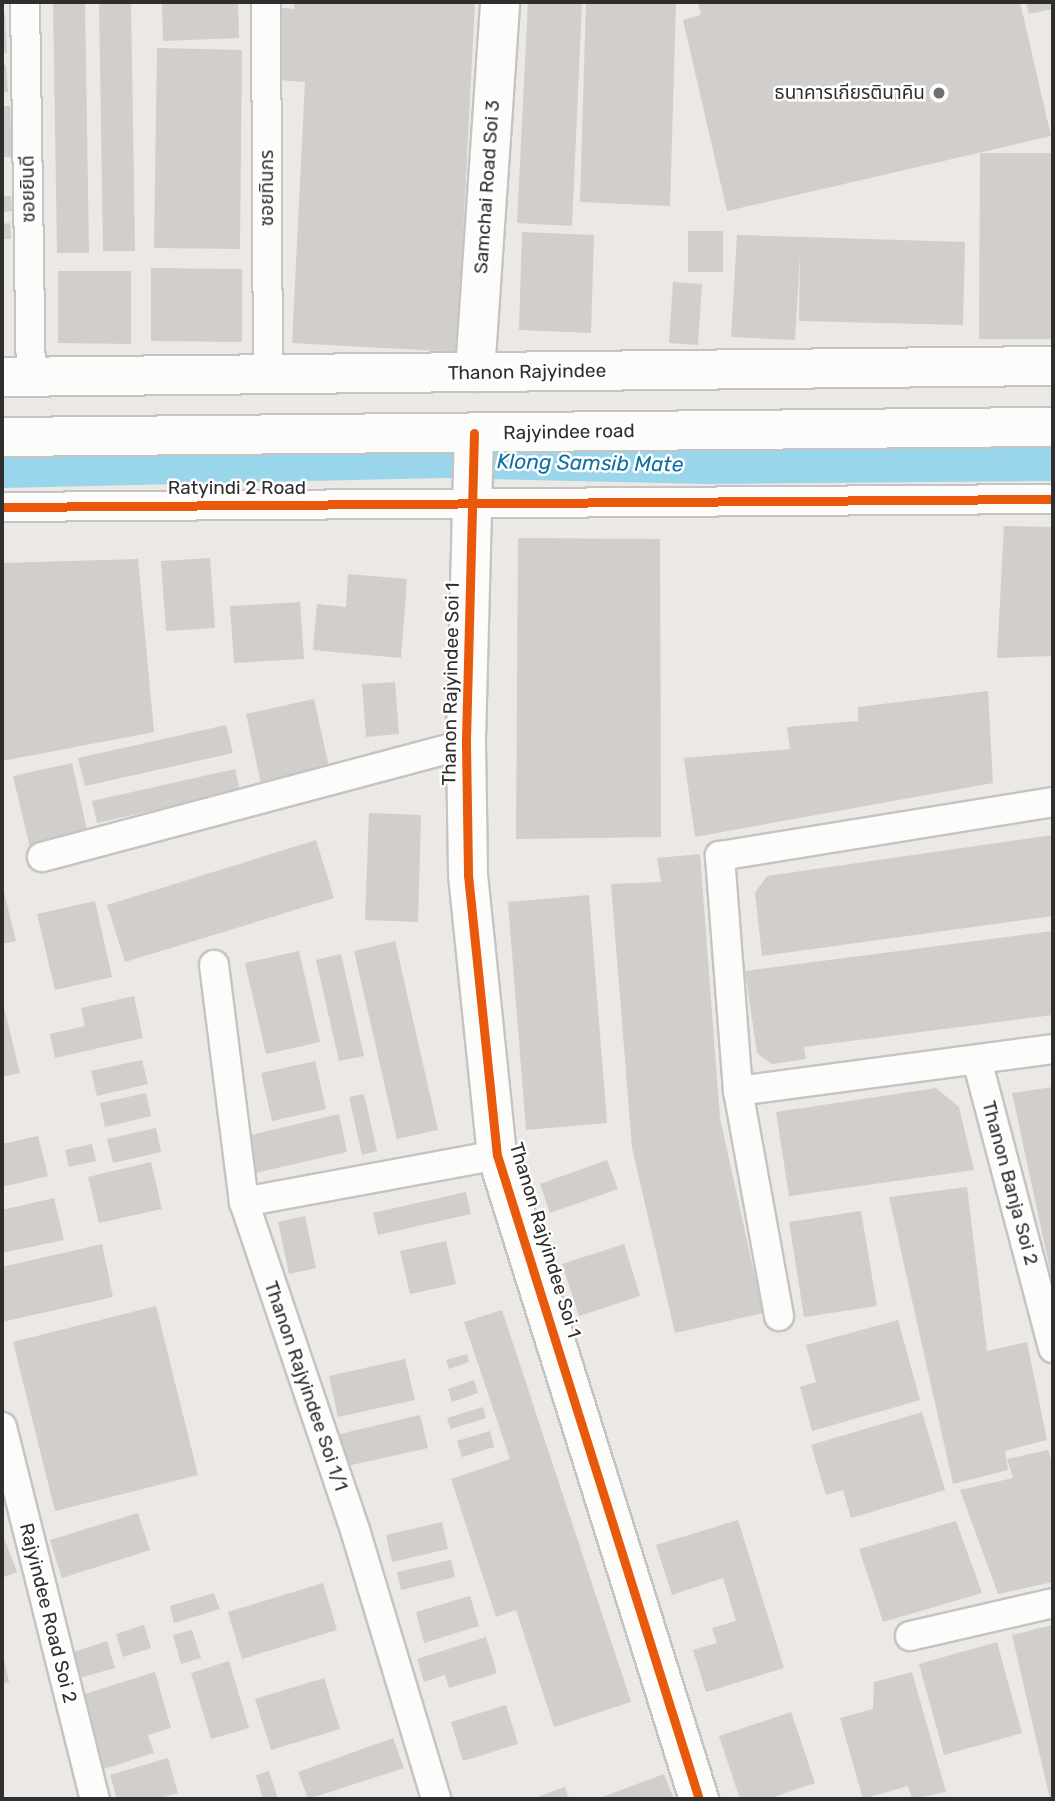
<!DOCTYPE html>
<meta charset="utf-8">
<style>
body{margin:0}
#map{position:relative;width:1055px;height:1801px;overflow:hidden;background:#ece8e4;font-family:Rubik,"Noto Sans Thai",sans-serif}
div>[style]{position:absolute}
[style*='--x']{left:calc(var(--x)*1px);top:calc(var(--y)*1px);width:calc(var(--w)*1px);rotate:calc(var(--a)*1deg)}
.canal>*{height:35px;margin:-17.5px;padding:0 17.5px;transform-origin:17.5px;border-radius:17.5px;background:#99d6ec}
.building>*{inset:0;background:#d1cecb}
.roads{filter:drop-shadow(2px 0 #c5c4c5) drop-shadow(-2px 0 #c5c4c5) drop-shadow(0 2px #c5c4c5) drop-shadow(0 -2px #c5c4c5)}
.street>*{height:28px;margin:-14px;padding:0 14px;transform-origin:14px;border-radius:14px;background:#fcfcfb}
.secondary>*{height:38px;margin:-19px;padding:0 19px;transform-origin:19px;border-radius:19px;background:#fcfcfb}
.cycleway>*{height:9px;margin:-4.5px;padding:0 4.5px;transform-origin:4.5px;border-radius:4.5px;background:#e8590c}
.dots>*{width:19px;height:19px;translate:-50% -50%;box-sizing:border-box;border:4px solid #fff;border-radius:50%}
span{translate:-50% -50%;white-space:nowrap;text-align:center;line-height:1.15;-webkit-text-stroke:5px #fff;paint-order:stroke}
.poi-label{font-size:19px;color:#2e2e2e}
.right{translate:-100% -50%;text-align:right}
.street-label{font-size:19px;color:#2e2e2e}
.water-label{font-size:21px;color:#0d6fa3;font-style:italic}
.frame{position:absolute;inset:0;border:4px solid #2e2e2e;pointer-events:none}
</style>
<div id="map">
<div class="canal">
<div style="--x:2;--y:470;--w:440;--a:-1.3"></div>
<div style="--x:442;--y:460;--w:267;--a:1.3"></div>
<div style="--x:709;--y:466;--w:344;--a:-0.5"></div>
</div>
<div class="building">
<div style="clip-path:polygon(53px 2px,85px 2px,89px 253px,57px 253px)"></div>
<div style="clip-path:polygon(99px 2px,131px 2px,135px 251px,103px 251px)"></div>
<div style="clip-path:polygon(162px 2px,238px 2px,239px 38px,163px 41px)"></div>
<div style="clip-path:polygon(294px 2px,475px 2px,457px 352px,292px 343px,305px 82px,279px 80px,282px 8px,294px 9px)"></div>
<div style="clip-path:polygon(528px 2px,582px 2px,572px 226px,517px 223px)"></div>
<div style="clip-path:polygon(586px 2px,676px 2px,670px 206px,580px 202px)"></div>
<div style="clip-path:polygon(698px 2px,1020px 2px,1051px 136px,727px 211px,683px 20px,701px 15px)"></div>
<div style="clip-path:polygon(1026px 2px,1053px 2px,1053px 9px,1029px 14px)"></div>
<div style="clip-path:polygon(5px 13px,7px 53px,2px 53px,2px 14px)"></div>
<div style="clip-path:polygon(157px 48px,242px 50px,240px 249px,154px 248px)"></div>
<div style="clip-path:polygon(2px 65px,6px 65px,8px 92px,2px 93px)"></div>
<div style="clip-path:polygon(2px 106px,10px 106px,13px 157px,3px 157px)"></div>
<div style="clip-path:polygon(980px 153px,1053px 153px,1053px 339px,979px 339px)"></div>
<div style="clip-path:polygon(2px 196px,11px 196px,12px 211px,2px 212px)"></div>
<div style="clip-path:polygon(10px 223px,11px 239px,2px 239px,2px 224px)"></div>
<div style="clip-path:polygon(688px 231px,723px 231px,723px 272px,688px 272px)"></div>
<div style="clip-path:polygon(522px 232px,594px 235px,591px 333px,519px 330px)"></div>
<div style="clip-path:polygon(737px 235px,965px 242px,963px 325px,799px 321px,800px 256px,795px 340px,731px 337px)"></div>
<div style="clip-path:polygon(151px 268px,242px 269px,242px 342px,151px 341px)"></div>
<div style="clip-path:polygon(58px 271px,131px 271px,131px 344px,58px 343px)"></div>
<div style="clip-path:polygon(673px 282px,702px 284px,698px 345px,669px 343px)"></div>
<div style="clip-path:polygon(1004px 526px,1053px 527px,1053px 656px,997px 658px)"></div>
<div style="clip-path:polygon(518px 538px,660px 539px,661px 837px,516px 839px)"></div>
<div style="clip-path:polygon(210px 558px,215px 628px,166px 631px,161px 561px)"></div>
<div style="clip-path:polygon(138px 559px,154px 732px,2px 761px,2px 563px)"></div>
<div style="clip-path:polygon(348px 574px,407px 579px,401px 658px,313px 650px,317px 604px,346px 607px)"></div>
<div style="clip-path:polygon(300px 602px,304px 659px,234px 663px,230px 606px)"></div>
<div style="clip-path:polygon(395px 682px,399px 734px,366px 737px,362px 684px)"></div>
<div style="clip-path:polygon(988px 691px,993px 783px,695px 837px,684px 758px,790px 749px,787px 727px,858px 721px,858px 707px)"></div>
<div style="clip-path:polygon(314px 699px,329px 767px,261px 783px,246px 714px)"></div>
<div style="clip-path:polygon(226px 725px,233px 753px,85px 786px,78px 758px)"></div>
<div style="clip-path:polygon(72px 763px,88px 834px,30px 848px,13px 776px)"></div>
<div style="clip-path:polygon(235px 769px,240px 791px,97px 823px,92px 801px)"></div>
<div style="clip-path:polygon(369px 813px,421px 815px,418px 922px,365px 920px)"></div>
<div style="clip-path:polygon(1053px 835px,1053px 916px,762px 956px,755px 893px,767px 876px)"></div>
<div style="clip-path:polygon(316px 840px,334px 898px,125px 962px,107px 905px)"></div>
<div style="clip-path:polygon(700px 854px,720px 1118px,763px 1313px,675px 1333px,632px 1148px,611px 884px,661px 882px,657px 858px)"></div>
<div style="clip-path:polygon(2px 884px,16px 941px,2px 944px)"></div>
<div style="clip-path:polygon(589px 895px,607px 1123px,526px 1130px,508px 902px)"></div>
<div style="clip-path:polygon(95px 901px,112px 977px,55px 990px,37px 914px)"></div>
<div style="clip-path:polygon(1053px 931px,1053px 1015px,804px 1047px,806px 1059px,772px 1064px,757px 1053px,745px 971px)"></div>
<div style="clip-path:polygon(395px 941px,438px 1130px,397px 1139px,354px 951px)"></div>
<div style="clip-path:polygon(299px 951px,320px 1042px,266px 1054px,245px 963px)"></div>
<div style="clip-path:polygon(341px 954px,364px 1056px,339px 1061px,316px 960px)"></div>
<div style="clip-path:polygon(134px 996px,143px 1038px,55px 1058px,50px 1034px,85px 1026px,81px 1008px)"></div>
<div style="clip-path:polygon(2px 999px,20px 1073px,2px 1077px)"></div>
<div style="clip-path:polygon(142px 1060px,148px 1084px,97px 1096px,91px 1071px)"></div>
<div style="clip-path:polygon(315px 1061px,326px 1109px,272px 1121px,261px 1073px)"></div>
<div style="clip-path:polygon(1053px 1087px,1053px 1274px,1051px 1274px,1012px 1093px)"></div>
<div style="clip-path:polygon(936px 1088px,959px 1107px,974px 1170px,789px 1196px,776px 1112px)"></div>
<div style="clip-path:polygon(146px 1093px,151px 1116px,105px 1127px,100px 1103px)"></div>
<div style="clip-path:polygon(364px 1094px,377px 1151px,362px 1155px,349px 1097px)"></div>
<div style="clip-path:polygon(339px 1114px,347px 1152px,255px 1173px,247px 1136px)"></div>
<div style="clip-path:polygon(156px 1128px,161px 1152px,113px 1163px,107px 1139px)"></div>
<div style="clip-path:polygon(38px 1136px,48px 1176px,2px 1187px,2px 1144px)"></div>
<div style="clip-path:polygon(92px 1144px,96px 1161px,69px 1167px,65px 1150px)"></div>
<div style="clip-path:polygon(607px 1160px,618px 1189px,550px 1213px,540px 1184px)"></div>
<div style="clip-path:polygon(151px 1162px,162px 1209px,99px 1223px,88px 1177px)"></div>
<div style="clip-path:polygon(967px 1187px,987px 1351px,1027px 1342px,1047px 1440px,1005px 1451px,1008px 1470px,953px 1484px,889px 1197px)"></div>
<div style="clip-path:polygon(466px 1192px,471px 1214px,378px 1235px,373px 1213px)"></div>
<div style="clip-path:polygon(54px 1198px,64px 1240px,2px 1253px,2px 1210px)"></div>
<div style="clip-path:polygon(861px 1211px,877px 1306px,804px 1317px,789px 1222px)"></div>
<div style="clip-path:polygon(305px 1216px,316px 1268px,289px 1274px,278px 1222px)"></div>
<div style="clip-path:polygon(446px 1241px,456px 1284px,410px 1294px,400px 1251px)"></div>
<div style="clip-path:polygon(102px 1244px,113px 1297px,2px 1322px,2px 1267px)"></div>
<div style="clip-path:polygon(624px 1244px,640px 1296px,579px 1316px,562px 1264px)"></div>
<div style="clip-path:polygon(156px 1306px,198px 1475px,55px 1511px,13px 1342px)"></div>
<div style="clip-path:polygon(502px 1310px,631px 1702px,554px 1727px,516px 1610px,496px 1617px,451px 1479px,510px 1459px,464px 1322px)"></div>
<div style="clip-path:polygon(898px 1320px,920px 1400px,812px 1431px,800px 1387px,816px 1382px,806px 1345px)"></div>
<div style="clip-path:polygon(467px 1354px,469px 1362px,449px 1369px,446px 1360px)"></div>
<div style="clip-path:polygon(405px 1359px,415px 1400px,338px 1417px,329px 1376px)"></div>
<div style="clip-path:polygon(474px 1380px,478px 1393px,452px 1402px,448px 1389px)"></div>
<div style="clip-path:polygon(483px 1407px,486px 1418px,451px 1429px,447px 1418px)"></div>
<div style="clip-path:polygon(922px 1412px,945px 1490px,851px 1518px,843px 1490px,826px 1495px,811px 1445px)"></div>
<div style="clip-path:polygon(420px 1415px,428px 1448px,347px 1466px,340px 1434px)"></div>
<div style="clip-path:polygon(490px 1431px,494px 1447px,462px 1457px,457px 1441px)"></div>
<div style="clip-path:polygon(1048px 1450px,1053px 1466px,1053px 1582px,998px 1594px,960px 1490px,1013px 1478px,1007px 1459px)"></div>
<div style="clip-path:polygon(138px 1513px,150px 1550px,62px 1578px,50px 1540px)"></div>
<div style="clip-path:polygon(738px 1520px,784px 1668px,706px 1692px,693px 1650px,717px 1643px,712px 1628px,736px 1621px,723px 1578px,672px 1595px,656px 1545px)"></div>
<div style="clip-path:polygon(956px 1521px,982px 1593px,883px 1622px,859px 1549px)"></div>
<div style="clip-path:polygon(442px 1522px,448px 1549px,392px 1562px,386px 1535px)"></div>
<div style="clip-path:polygon(2px 1533px,17px 1572px,2px 1578px)"></div>
<div style="clip-path:polygon(451px 1560px,455px 1577px,401px 1590px,397px 1572px)"></div>
<div style="clip-path:polygon(323px 1583px,337px 1630px,242px 1659px,228px 1612px)"></div>
<div style="clip-path:polygon(214px 1593px,220px 1609px,174px 1623px,170px 1606px)"></div>
<div style="clip-path:polygon(470px 1596px,479px 1626px,424px 1643px,416px 1612px)"></div>
<div style="clip-path:polygon(144px 1625px,151px 1648px,123px 1657px,116px 1634px)"></div>
<div style="clip-path:polygon(1053px 1625px,1053px 1799px,1050px 1799px,1012px 1635px)"></div>
<div style="clip-path:polygon(192px 1630px,201px 1658px,181px 1664px,173px 1635px)"></div>
<div style="clip-path:polygon(486px 1637px,497px 1673px,449px 1688px,445px 1675px,424px 1682px,417px 1659px)"></div>
<div style="clip-path:polygon(107px 1641px,115px 1668px,79px 1678px,71px 1653px)"></div>
<div style="clip-path:polygon(997px 1642px,1022px 1733px,944px 1755px,919px 1664px)"></div>
<div style="clip-path:polygon(2px 1651px,9px 1682px,2px 1684px)"></div>
<div style="clip-path:polygon(229px 1661px,249px 1728px,211px 1739px,191px 1673px)"></div>
<div style="clip-path:polygon(155px 1672px,171px 1728px,148px 1735px,154px 1753px,97px 1771px,75px 1697px)"></div>
<div style="clip-path:polygon(912px 1672px,946px 1792px,912px 1799px,908px 1786px,863px 1799px,840px 1718px,873px 1709px,874px 1682px)"></div>
<div style="clip-path:polygon(324px 1678px,340px 1729px,271px 1750px,255px 1699px)"></div>
<div style="clip-path:polygon(506px 1705px,518px 1744px,463px 1761px,451px 1722px)"></div>
<div style="clip-path:polygon(791px 1712px,815px 1783px,768px 1799px,740px 1799px,719px 1736px)"></div>
<div style="clip-path:polygon(393px 1738px,404px 1768px,308px 1799px,298px 1772px)"></div>
<div style="clip-path:polygon(168px 1758px,178px 1793px,157px 1799px,117px 1799px,110px 1775px)"></div>
<div style="clip-path:polygon(269px 1771px,278px 1799px,263px 1799px,256px 1775px)"></div>
<div style="clip-path:polygon(664px 1774px,674px 1799px,597px 1799px)"></div>
<div style="clip-path:polygon(565px 1787px,569px 1799px,531px 1799px)"></div>
</div>
<div class="roads">
<div class="street">
<div style="--x:25;--y:2;--w:375;--a:89.1"></div>
<div style="--x:266;--y:2;--w:372;--a:89.7"></div>
<div style="--x:2;--y:507;--w:1051;--a:-0.44"></div>
<div style="--x:42;--y:857;--w:439;--a:-14.9"></div>
<div style="--x:214;--y:965;--w:239;--a:82.8"></div>
<div style="--x:244;--y:1202;--w:346;--a:71.3"></div>
<div style="--x:355;--y:1530;--w:281;--a:73.2"></div>
<div style="--x:977;--y:1060;--w:298;--a:75.2"></div>
<div style="--x:738;--y:1091;--w:318;--a:-7.6"></div>
<div style="--x:244;--y:1202;--w:257;--a:-10.5"></div>
<div style="--x:779;--y:1316;--w:229;--a:-100.3"></div>
<div style="--x:738;--y:1091;--w:236;--a:-94.4"></div>
<div style="--x:720;--y:856;--w:337;--a:-9.2"></div>
<div style="--x:2;--y:1427;--w:383;--a:76"></div>
<div style="--x:910;--y:1636;--w:147;--a:-13"></div>
</div>
<div class="secondary">
<div style="--x:475;--y:372;--w:371;--a:-86.1"></div>
<div style="--x:2;--y:377;--w:1051;--a:-0.6"></div>
<div style="--x:474;--y:433;--w:311;--a:91.5"></div>
<div style="--x:466;--y:744;--w:131;--a:89.1"></div>
<div style="--x:468;--y:875;--w:281;--a:84.1"></div>
<div style="--x:497;--y:1155;--w:675;--a:72.59"></div>
<div style="--x:2;--y:437;--w:1051;--a:-0.55"></div>
</div>
</div>
<div class="cycleway">
<div style="--x:474;--y:433;--w:311;--a:91.5"></div>
<div style="--x:466;--y:744;--w:131;--a:89.1"></div>
<div style="--x:468;--y:875;--w:281;--a:84.1"></div>
<div style="--x:497;--y:1155;--w:675;--a:72.59"></div>
<div style="--x:2;--y:507;--w:1051;--a:-0.44"></div>
</div>
<div class="dots">
<div style="left:939px;top:93px;background:#706f6e"></div>
</div>
<div class="poi-label">
<span class="right" style="left:925px;top:93px">ธนาคารเกียรตินาคิน</span>
</div>
<div class="street-label">
<span style="left:487px;top:187px;rotate:-86deg">Samchai Road Soi 3</span>
<span style="left:267px;top:188px;rotate:-90deg">ซอยทินกร</span>
<span style="left:28px;top:189px;rotate:-91deg">ซอยยินดี</span>
<span style="left:527px;top:372px;rotate:-1deg">Thanon Rajyindee</span>
<span style="left:569px;top:432px;rotate:-1deg">Rajyindee road</span>
<span style="left:237px;top:488px">Ratyindi 2 Road</span>
<span style="left:451px;top:684px;rotate:-89deg">Thanon Rajyindee Soi 1</span>
<span style="left:1010px;top:1183px;rotate:75deg">Thanon Banja Soi 2</span>
<span style="left:545px;top:1240px;rotate:73deg">Thanon Rajyindee Soi 1</span>
<span style="left:306px;top:1386px;rotate:71deg">Thanon Rajyindee Soi 1/1</span>
<span style="left:48px;top:1613px;rotate:76deg">Rajyindee Road Soi 2</span>
</div>
<div class="water-label">
<span style="left:590px;top:463px;rotate:1deg">Klong Samsib Mate</span>
</div>
<div class="frame"></div>
</div>
